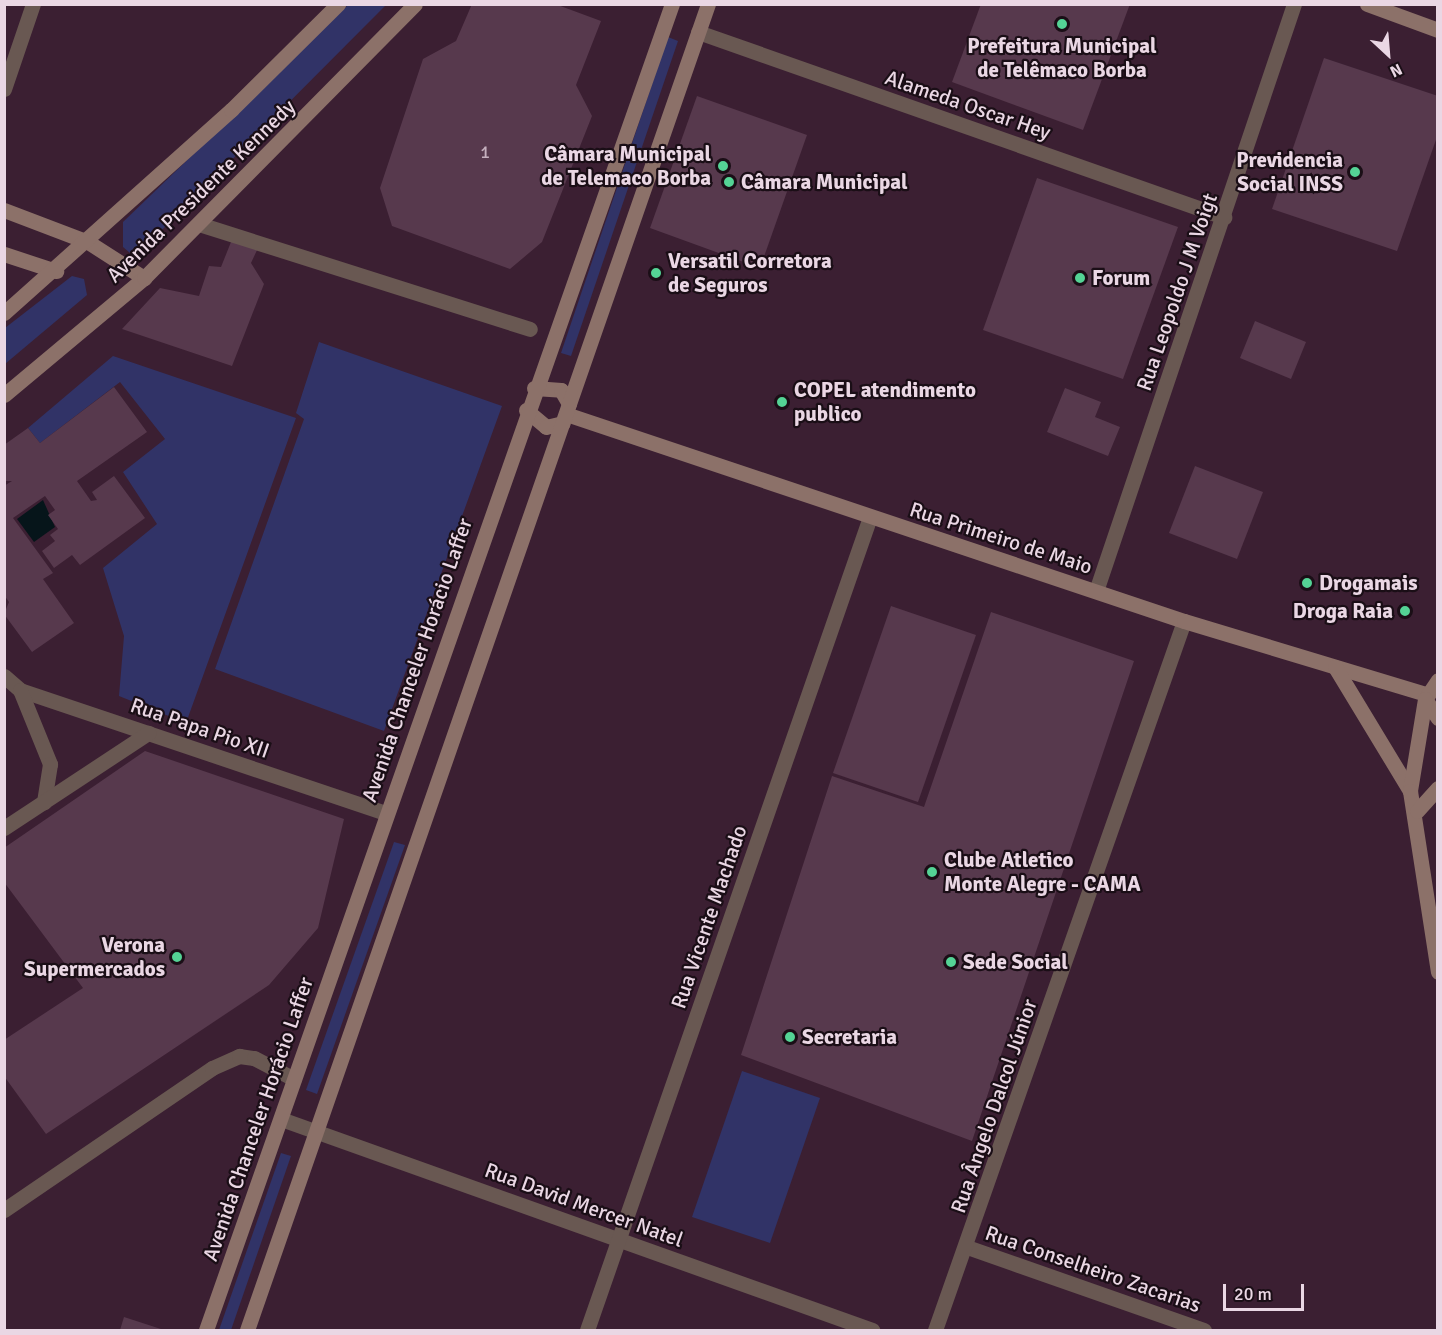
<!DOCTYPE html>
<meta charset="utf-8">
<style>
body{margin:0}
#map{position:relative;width:1442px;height:1335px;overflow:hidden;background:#3b1f32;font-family:Signika,sans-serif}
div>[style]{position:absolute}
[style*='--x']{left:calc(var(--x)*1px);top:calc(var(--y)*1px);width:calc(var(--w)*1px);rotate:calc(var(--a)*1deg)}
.green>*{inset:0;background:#313367}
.water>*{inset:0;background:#06151a}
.building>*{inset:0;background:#57394d}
.street>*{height:15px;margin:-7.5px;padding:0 7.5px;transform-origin:7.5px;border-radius:7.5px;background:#695852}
.secondary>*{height:15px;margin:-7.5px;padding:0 7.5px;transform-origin:7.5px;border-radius:7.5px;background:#8c7169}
.dots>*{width:16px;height:16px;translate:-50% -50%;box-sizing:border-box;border:3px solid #1a0e16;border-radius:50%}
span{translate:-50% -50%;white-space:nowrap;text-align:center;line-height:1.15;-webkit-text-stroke:4.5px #1a0e16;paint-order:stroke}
.number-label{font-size:18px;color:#c5b0be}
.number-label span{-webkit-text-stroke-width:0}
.poi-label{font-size:21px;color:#ead7e4;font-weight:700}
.right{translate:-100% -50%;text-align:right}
.left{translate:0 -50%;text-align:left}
.street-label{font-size:21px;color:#ead7e4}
.frame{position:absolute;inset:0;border:6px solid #ead7e4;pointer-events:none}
.north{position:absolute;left:1358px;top:24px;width:60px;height:60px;-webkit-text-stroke:4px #1a0e16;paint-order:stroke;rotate:154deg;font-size:16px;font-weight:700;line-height:24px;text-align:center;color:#ead7e4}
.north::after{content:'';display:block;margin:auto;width:21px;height:27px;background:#ead7e4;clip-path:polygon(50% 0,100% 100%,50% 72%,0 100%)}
.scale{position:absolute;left:1223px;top:1284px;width:81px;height:27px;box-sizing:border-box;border:3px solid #ead7e4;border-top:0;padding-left:8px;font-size:18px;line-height:21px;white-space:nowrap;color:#ead7e4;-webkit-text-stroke:4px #1a0e16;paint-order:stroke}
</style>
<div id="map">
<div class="green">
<div style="clip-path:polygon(349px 4px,386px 5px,143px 249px,130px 253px,123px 247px,123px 222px)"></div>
<div style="clip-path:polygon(668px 37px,678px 41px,571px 356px,561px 353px)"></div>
<div style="clip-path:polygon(72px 276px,84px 279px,87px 295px,5px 364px,5px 328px)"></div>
<div style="clip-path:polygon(319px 342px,502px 406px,384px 731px,215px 669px,304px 419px,296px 413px)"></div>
<div style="clip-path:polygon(113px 356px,296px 418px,186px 723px,119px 696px,124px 636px,103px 568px,157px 524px,123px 472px,165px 439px,120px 382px,40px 443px,28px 428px)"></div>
<div style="clip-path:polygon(394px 842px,405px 845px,317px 1094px,306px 1090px)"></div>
<div style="clip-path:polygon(742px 1071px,820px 1098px,770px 1243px,692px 1217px)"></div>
<div style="clip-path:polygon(281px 1153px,291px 1156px,231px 1330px,219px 1330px)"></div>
</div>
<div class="water">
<div style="clip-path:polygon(43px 500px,55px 527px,34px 542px,17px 519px)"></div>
</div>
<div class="building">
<div style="clip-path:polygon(472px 4px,555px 4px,601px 21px,576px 85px,592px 116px,542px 242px,510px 269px,392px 226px,380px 188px,423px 59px,456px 41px)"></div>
<div style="clip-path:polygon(981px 4px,1130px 4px,1083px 130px,952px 82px)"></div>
<div style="clip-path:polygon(1324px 58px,1438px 96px,1438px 134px,1397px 251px,1272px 209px)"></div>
<div style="clip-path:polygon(697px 96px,807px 135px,760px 268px,650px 228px)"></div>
<div style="clip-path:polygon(1037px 178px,1178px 227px,1123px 379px,983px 330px)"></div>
<div style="clip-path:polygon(233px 237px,258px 248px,251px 263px,264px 284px,232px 366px,122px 329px,160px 288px,199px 296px,209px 266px,221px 267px)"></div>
<div style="clip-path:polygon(1255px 321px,1306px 342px,1291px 379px,1240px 358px)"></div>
<div style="clip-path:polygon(114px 387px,147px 432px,77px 481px,91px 501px,97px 500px,92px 492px,114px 476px,145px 518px,80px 565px,72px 555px,54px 568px,42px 551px,55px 541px,50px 535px,58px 529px,48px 515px,55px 510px,45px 496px,13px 518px,53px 573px,43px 579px,74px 623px,32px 652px,4px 614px,9px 602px,4px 595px,4px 486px,12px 481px,4px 481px,4px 445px,28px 428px,40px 443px)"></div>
<div style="clip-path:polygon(1065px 388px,1101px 402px,1095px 417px,1120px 427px,1108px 456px,1047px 432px)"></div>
<div style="clip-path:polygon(1195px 466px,1263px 492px,1237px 559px,1169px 533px)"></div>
<div style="clip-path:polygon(891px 606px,976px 635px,918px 802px,833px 773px)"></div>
<div style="clip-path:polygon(991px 612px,1134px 661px,972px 1141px,741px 1055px,832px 776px,924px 807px)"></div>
<div style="clip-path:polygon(145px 751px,344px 819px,318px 928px,269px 985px,46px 1134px,4px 1076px,4px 1040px,83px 988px,4px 882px,4px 848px)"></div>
<div style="clip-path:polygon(124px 1317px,164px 1330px,120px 1330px)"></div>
</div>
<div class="street">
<div style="--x:698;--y:32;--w:558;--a:19.38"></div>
<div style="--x:4;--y:89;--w:90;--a:-71.2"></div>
<div style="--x:199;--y:224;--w:347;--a:17.6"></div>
<div style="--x:1096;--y:591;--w:619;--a:-71.36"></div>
<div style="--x:4;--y:676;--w:21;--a:41"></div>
<div style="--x:20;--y:690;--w:386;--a:18.6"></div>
<div style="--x:20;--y:690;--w:80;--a:67.9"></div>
<div style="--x:50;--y:764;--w:39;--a:99"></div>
<div style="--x:4;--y:828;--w:173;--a:-33.4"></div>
<div style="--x:281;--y:1119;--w:628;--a:19.65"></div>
<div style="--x:4;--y:1210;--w:252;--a:-34.3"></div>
<div style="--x:212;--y:1068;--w:30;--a:-24"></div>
<div style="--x:239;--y:1056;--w:15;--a:8"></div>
<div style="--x:254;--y:1058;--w:45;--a:27.7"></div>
<div style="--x:967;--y:1247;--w:251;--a:19.3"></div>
<div style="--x:587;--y:1330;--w:861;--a:-70.81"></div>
<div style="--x:935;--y:1330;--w:751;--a:-70.65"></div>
</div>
<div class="secondary">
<div style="--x:1367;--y:4;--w:76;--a:20.1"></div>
<div style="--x:4;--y:210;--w:90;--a:20.9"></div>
<div style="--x:88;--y:242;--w:67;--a:32.7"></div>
<div style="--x:4;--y:254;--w:55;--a:18.1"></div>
<div style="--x:4;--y:313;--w:305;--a:-41.8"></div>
<div style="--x:231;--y:110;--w:151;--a:-44.7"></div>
<div style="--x:534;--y:388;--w:27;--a:4"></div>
<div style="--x:561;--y:390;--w:16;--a:60"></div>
<div style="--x:4;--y:395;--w:182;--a:-39.9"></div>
<div style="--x:144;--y:278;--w:385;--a:-45.3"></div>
<div style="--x:526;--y:410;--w:26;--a:40"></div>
<div style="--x:546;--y:427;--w:17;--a:-13"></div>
<div style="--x:566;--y:414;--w:652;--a:18.52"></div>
<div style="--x:1184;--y:621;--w:253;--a:16.8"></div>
<div style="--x:1335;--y:667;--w:145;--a:58.8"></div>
<div style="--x:1438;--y:680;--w:23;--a:124"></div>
<div style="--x:1425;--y:699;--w:23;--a:56"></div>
<div style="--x:1425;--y:699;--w:93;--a:99.3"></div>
<div style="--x:1410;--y:791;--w:183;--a:81.2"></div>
<div style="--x:1417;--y:811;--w:31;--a:-48"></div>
<div style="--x:206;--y:1330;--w:1406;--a:-70.64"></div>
<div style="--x:247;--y:1330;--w:1404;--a:-70.83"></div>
</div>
<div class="dots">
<div style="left:1062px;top:24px;background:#54d395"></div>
<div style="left:723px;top:166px;background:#54d395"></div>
<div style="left:1355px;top:172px;background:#54d395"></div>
<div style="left:729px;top:182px;background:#54d395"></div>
<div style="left:656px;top:273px;background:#54d395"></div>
<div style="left:1080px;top:278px;background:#54d395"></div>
<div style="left:782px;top:402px;background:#54d395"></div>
<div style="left:1307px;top:583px;background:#54d395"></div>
<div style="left:1405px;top:611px;background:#54d395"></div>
<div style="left:932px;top:872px;background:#54d395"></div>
<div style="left:177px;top:957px;background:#54d395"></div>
<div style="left:951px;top:962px;background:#54d395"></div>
<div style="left:790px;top:1037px;background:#54d395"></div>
</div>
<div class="number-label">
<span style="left:485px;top:152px">1</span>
</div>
<div class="poi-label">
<span style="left:1062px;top:58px">Prefeitura Municipal<br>de Telêmaco Borba</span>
<span class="right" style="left:711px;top:166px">Câmara Municipal<br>de Telemaco Borba</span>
<span class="right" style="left:1343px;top:172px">Previdencia<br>Social INSS</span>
<span class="left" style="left:741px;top:182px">Câmara Municipal</span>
<span class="left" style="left:668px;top:273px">Versatil Corretora<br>de Seguros</span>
<span class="left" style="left:1092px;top:278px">Forum</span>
<span class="left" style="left:794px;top:402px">COPEL atendimento<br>publico</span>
<span class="left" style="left:1319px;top:583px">Drogamais</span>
<span class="right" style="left:1393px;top:611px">Droga Raia</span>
<span class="left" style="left:944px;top:872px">Clube Atletico<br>Monte Alegre - CAMA</span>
<span class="right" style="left:165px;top:957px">Verona<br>Supermercados</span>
<span class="left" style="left:963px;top:962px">Sede Social</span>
<span class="left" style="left:802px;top:1037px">Secretaria</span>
</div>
<div class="street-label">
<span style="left:968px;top:105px;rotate:19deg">Alameda Oscar Hey</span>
<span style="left:201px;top:191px;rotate:-44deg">Avenida Presidente Kennedy</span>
<span style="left:1177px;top:292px;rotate:-71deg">Rua Leopoldo J M Voigt</span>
<span style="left:1001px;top:538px;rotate:18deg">Rua Primeiro de Maio</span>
<span style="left:417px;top:660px;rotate:-71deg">Avenida Chanceler Horácio Laffer</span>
<span style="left:200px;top:728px;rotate:19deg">Rua Papa Pio XII</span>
<span style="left:709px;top:917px;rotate:-71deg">Rua Vicente Machado</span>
<span style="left:994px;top:1106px;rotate:-71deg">Rua Ângelo Dalcol Júnior</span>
<span style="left:258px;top:1119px;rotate:-71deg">Avenida Chanceler Horácio Laffer</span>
<span style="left:584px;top:1205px;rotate:20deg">Rua David Mercer Natel</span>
<span style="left:1093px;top:1269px;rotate:19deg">Rua Conselheiro Zacarias</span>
</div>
<div class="frame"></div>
<div class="north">N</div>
<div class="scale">20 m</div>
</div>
